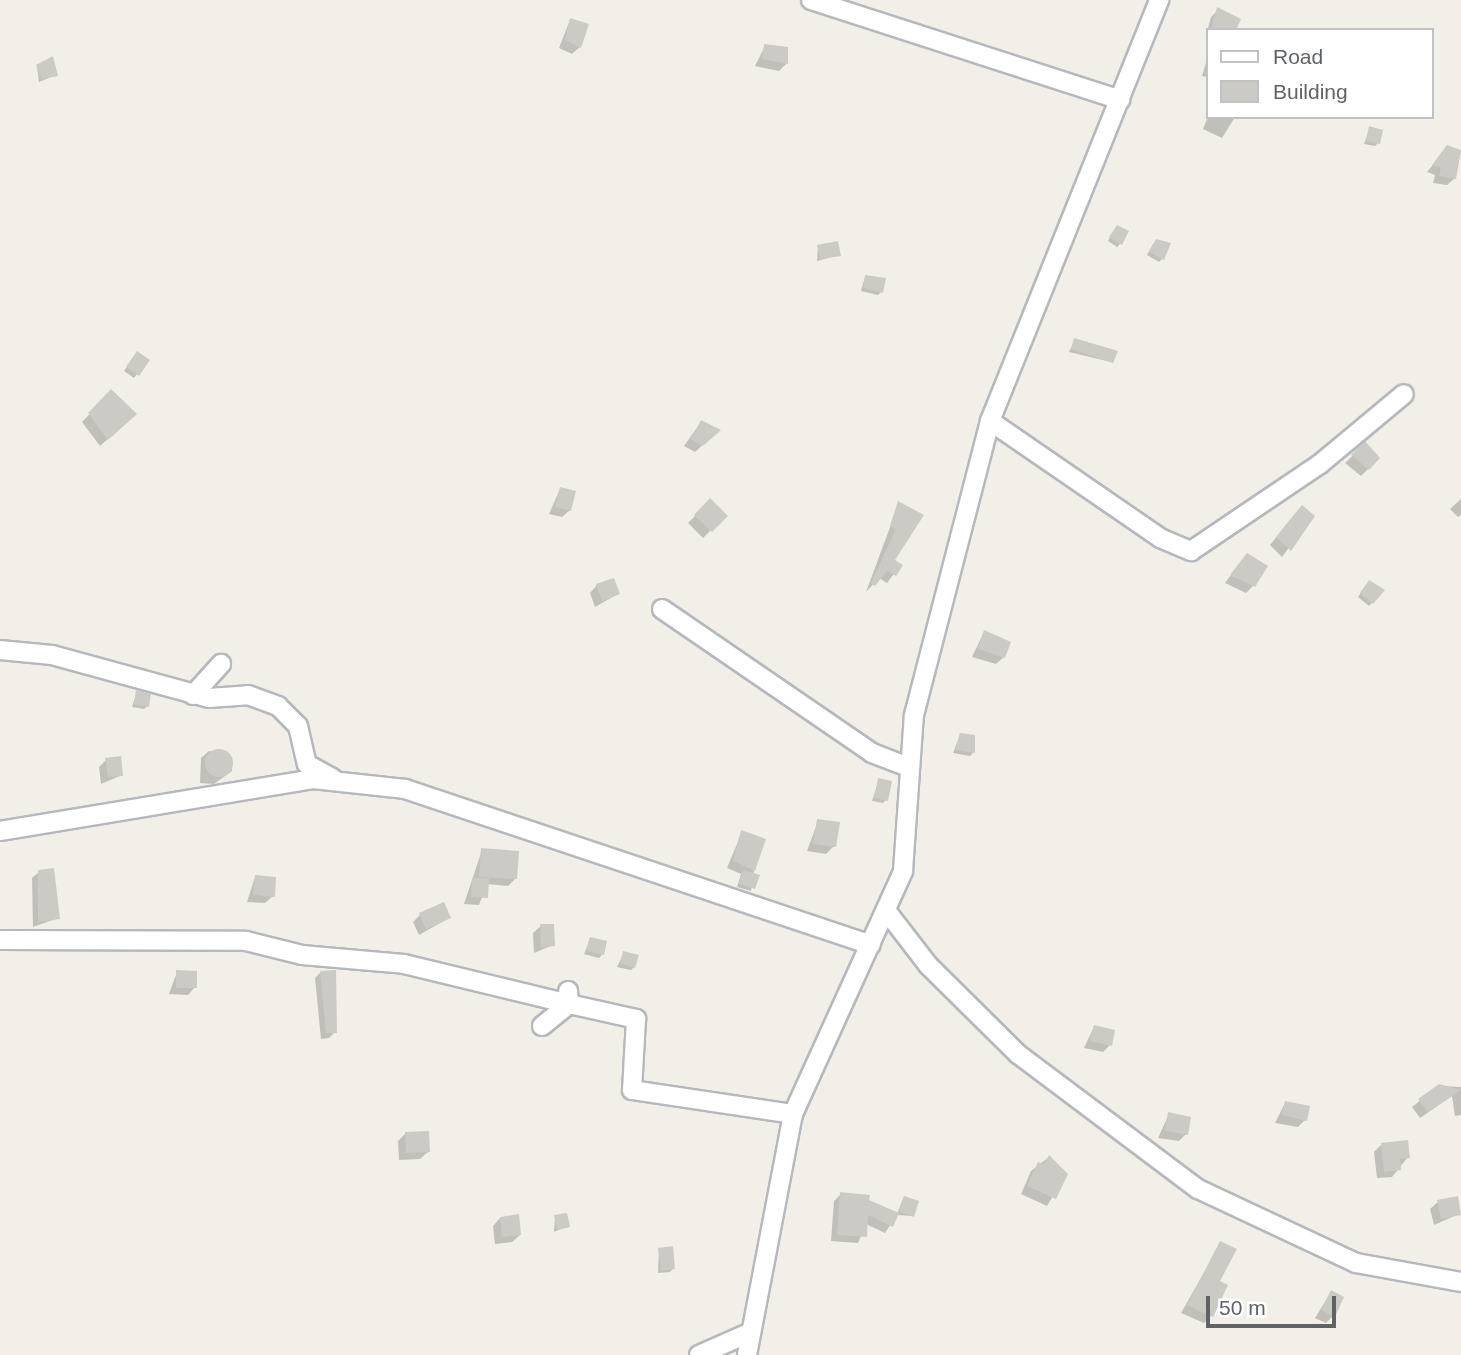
<!DOCTYPE html>
<style>
body{margin:0}
#map{position:relative;width:1461px;height:1355px;overflow:hidden;background:#f1efe8;font-family:Arial,sans-serif}
div>[style]{position:absolute}
[style*='--x']{left:calc(var(--x)*1px);top:calc(var(--y)*1px);width:calc(var(--w)*1px);rotate:calc(var(--a)*1deg)}
.shadow>*{inset:0;background:#0003}
.building>*{inset:0;background:#cccac5}
.round{border-radius:50%}
.roads{filter:drop-shadow(2px 0 #b5b8bc) drop-shadow(-2px 0 #b5b8bc) drop-shadow(0 2px #b5b8bc) drop-shadow(0 -2px #b5b8bc)}
.minor>*{height:18px;margin:-9px;padding:0 9px;transform-origin:9px;border-radius:9px;background:#fff}
span{translate:-50% -50%;white-space:nowrap;text-align:center;line-height:1.15;-webkit-text-stroke:5px #fff;paint-order:stroke}
.legend{position:absolute;left:1206px;top:28px;width:228px;height:91px;box-sizing:border-box;background:#fff;border:2px solid #bfc1c3;margin:0;padding:9px 12px;list-style:none;font-size:21px;color:#5f6368}
.legend li{display:flex;align-items:center;gap:14px;height:35px}
.legend b{width:35px;border:2px solid #bfc1c3}
.scale{position:absolute;left:1206px;top:1296px;width:130px;height:32px;box-sizing:border-box;border:4px solid #5f6368;border-top:0;padding-left:9px;font-size:21px;line-height:24px;white-space:nowrap;color:#5f6368;-webkit-text-stroke:5px #fff;paint-order:stroke}
</style>
<div id="map">
<div class="shadow">
<div style="clip-path:polygon(1218px 10px,1234px 30px,1207px 30px,1205px 39px,1211px 17px)"></div>
<div style="clip-path:polygon(570px 20px,580px 47px,572px 54px,559px 48px)"></div>
<div style="clip-path:polygon(765px 46px,786px 64px,779px 71px,755px 66px)"></div>
<div style="clip-path:polygon(1207px 59px,1207px 77px,1202px 76px)"></div>
<div style="clip-path:polygon(37px 66px,56px 75px,39px 82px)"></div>
<div style="clip-path:polygon(1208px 117px,1235px 117px,1222px 138px,1203px 129px)"></div>
<div style="clip-path:polygon(1370px 128px,1378px 143px,1375px 146px,1364px 144px)"></div>
<div style="clip-path:polygon(1448px 147px,1461px 151px,1455px 178px,1447px 185px,1433px 183px,1435px 175px,1427px 172px)"></div>
<div style="clip-path:polygon(1114px 230px,1120px 244px,1117px 247px,1108px 241px)"></div>
<div style="clip-path:polygon(1153px 244px,1162px 259px,1159px 262px,1147px 255px)"></div>
<div style="clip-path:polygon(818px 247px,839px 255px,817px 261px)"></div>
<div style="clip-path:polygon(865px 277px,881px 292px,878px 295px,861px 291px)"></div>
<div style="clip-path:polygon(1075px 340px,1111px 362px,1069px 352px)"></div>
<div style="clip-path:polygon(135px 356px,148px 360px,134px 378px,124px 371px)"></div>
<div style="clip-path:polygon(111px 392px,128px 421px,100px 446px,82px 422px)"></div>
<div style="clip-path:polygon(701px 422px,718px 431px,695px 452px,684px 446px)"></div>
<div style="clip-path:polygon(1365px 444px,1368px 469px,1361px 476px,1345px 463px)"></div>
<div style="clip-path:polygon(560px 489px,570px 510px,562px 517px,549px 514px)"></div>
<div style="clip-path:polygon(1461px 499px,1461px 515px,1458px 517px,1450px 509px)"></div>
<div style="clip-path:polygon(710px 501px,725px 516px,703px 538px,688px 523px)"></div>
<div style="clip-path:polygon(899px 503px,893px 561px,900px 566px,887px 583px,879px 578px,866px 592px)"></div>
<div style="clip-path:polygon(1295px 514px,1312px 516px,1282px 557px,1270px 545px)"></div>
<div style="clip-path:polygon(1240px 563px,1253px 586px,1246px 593px,1225px 583px)"></div>
<div style="clip-path:polygon(597px 585px,618px 594px,595px 607px,590px 593px)"></div>
<div style="clip-path:polygon(1366px 585px,1372px 603px,1369px 606px,1358px 597px)"></div>
<div style="clip-path:polygon(984px 632px,1004px 657px,996px 664px,972px 657px)"></div>
<div style="clip-path:polygon(137px 692px,147px 706px,144px 709px,132px 707px)"></div>
<div style="clip-path:polygon(960px 735px,973px 753px,970px 756px,953px 753px)"></div>
<div style="clip-path:polygon(209px 751px,232px 757px,232px 771px,214px 784px,200px 783px,201px 758px)"></div>
<div style="clip-path:polygon(106px 760px,122px 775px,101px 784px,99px 767px)"></div>
<div style="clip-path:polygon(879px 780px,886px 800px,883px 803px,872px 801px)"></div>
<div style="clip-path:polygon(818px 821px,834px 846px,826px 854px,807px 851px)"></div>
<div style="clip-path:polygon(742px 832px,754px 870px,751px 891px,737px 887px,741px 874px,727px 868px)"></div>
<div style="clip-path:polygon(482px 850px,515px 879px,508px 886px,487px 884px,479px 905px,464px 904px)"></div>
<div style="clip-path:polygon(39px 872px,58px 918px,33px 927px,32px 878px)"></div>
<div style="clip-path:polygon(255px 877px,273px 896px,265px 903px,247px 902px)"></div>
<div style="clip-path:polygon(420px 915px,449px 918px,419px 935px,413px 922px)"></div>
<div style="clip-path:polygon(541px 926px,553px 945px,534px 953px,533px 933px)"></div>
<div style="clip-path:polygon(590px 939px,602px 955px,599px 958px,584px 954px)"></div>
<div style="clip-path:polygon(624px 953px,634px 967px,631px 970px,617px 967px)"></div>
<div style="clip-path:polygon(177px 972px,195px 987px,188px 995px,169px 994px)"></div>
<div style="clip-path:polygon(321px 972px,335px 1032px,329px 1038px,321px 1039px,315px 978px)"></div>
<div style="clip-path:polygon(1094px 1027px,1110px 1045px,1103px 1052px,1084px 1048px)"></div>
<div style="clip-path:polygon(1439px 1086px,1461px 1087px,1461px 1115px,1455px 1116px,1452px 1096px,1420px 1118px,1412px 1107px)"></div>
<div style="clip-path:polygon(1285px 1103px,1305px 1120px,1298px 1127px,1275px 1123px)"></div>
<div style="clip-path:polygon(1169px 1114px,1186px 1134px,1179px 1141px,1158px 1138px)"></div>
<div style="clip-path:polygon(406px 1133px,428px 1152px,420px 1159px,399px 1160px,398px 1141px)"></div>
<div style="clip-path:polygon(1381px 1145px,1408px 1157px,1392px 1177px,1377px 1178px,1374px 1152px)"></div>
<div style="clip-path:polygon(1049px 1157px,1066px 1174px,1047px 1206px,1021px 1194px,1031px 1171px)"></div>
<div style="clip-path:polygon(841px 1194px,897px 1214px,904px 1198px,912px 1216px,897px 1215px,885px 1233px,866px 1224px,858px 1243px,831px 1241px,834px 1201px)"></div>
<div style="clip-path:polygon(1438px 1202px,1459px 1214px,1434px 1225px,1430px 1209px)"></div>
<div style="clip-path:polygon(555px 1217px,568px 1226px,554px 1232px)"></div>
<div style="clip-path:polygon(500px 1218px,520px 1235px,512px 1242px,495px 1244px,493px 1226px)"></div>
<div style="clip-path:polygon(1221px 1243px,1211px 1316px,1204px 1323px,1181px 1313px)"></div>
<div style="clip-path:polygon(659px 1249px,673px 1269px,670px 1272px,658px 1273px)"></div>
<div style="clip-path:polygon(1331px 1292px,1333px 1316px,1326px 1323px,1315px 1318px)"></div>
</div>
<div class="building">
<div style="clip-path:polygon(1217px 7px,1241px 19px,1236px 30px,1211px 30px)"></div>
<div style="clip-path:polygon(570px 18px,589px 24px,581px 48px,565px 40px)"></div>
<div style="clip-path:polygon(764px 44px,788px 47px,788px 64px,762px 59px)"></div>
<div style="clip-path:polygon(53px 56px,58px 76px,42px 79px,36px 65px)"></div>
<div style="clip-path:polygon(1369px 126px,1383px 130px,1380px 144px,1366px 141px)"></div>
<div style="clip-path:polygon(1447px 145px,1461px 150px,1456px 179px,1439px 176px,1441px 167px,1432px 165px)"></div>
<div style="clip-path:polygon(1117px 225px,1129px 231px,1122px 245px,1109px 237px)"></div>
<div style="clip-path:polygon(1156px 239px,1171px 243px,1164px 260px,1149px 252px)"></div>
<div style="clip-path:polygon(838px 241px,841px 256px,820px 259px,817px 245px)"></div>
<div style="clip-path:polygon(865px 275px,886px 278px,883px 293px,863px 288px)"></div>
<div style="clip-path:polygon(1074px 338px,1118px 351px,1113px 363px,1071px 349px)"></div>
<div style="clip-path:polygon(137px 351px,150px 360px,139px 376px,126px 367px)"></div>
<div style="clip-path:polygon(111px 389px,137px 414px,108px 440px,88px 413px)"></div>
<div style="clip-path:polygon(701px 420px,721px 430px,703px 446px,691px 439px)"></div>
<div style="clip-path:polygon(1365px 441px,1380px 458px,1369px 470px,1351px 455px)"></div>
<div style="clip-path:polygon(560px 487px,576px 491px,571px 511px,555px 507px)"></div>
<div style="clip-path:polygon(710px 498px,728px 516px,712px 532px,694px 515px)"></div>
<div style="clip-path:polygon(898px 501px,924px 515px,895px 560px,903px 565px,896px 576px,887px 571px,875px 586px,871px 583px,896px 529px,890px 526px)"></div>
<div style="clip-path:polygon(1302px 505px,1315px 516px,1291px 551px,1276px 537px)"></div>
<div style="clip-path:polygon(1247px 553px,1268px 566px,1255px 587px,1230px 575px)"></div>
<div style="clip-path:polygon(614px 578px,620px 594px,602px 601px,596px 584px)"></div>
<div style="clip-path:polygon(1369px 580px,1385px 590px,1373px 604px,1360px 593px)"></div>
<div style="clip-path:polygon(984px 630px,1011px 642px,1005px 658px,978px 649px)"></div>
<div style="clip-path:polygon(136px 690px,151px 694px,149px 707px,134px 704px)"></div>
<div style="clip-path:polygon(960px 733px,975px 735px,975px 753px,955px 750px)"></div>
<div class="round" style="left:205px;top:749px;width:28px;height:28px"></div>
<div style="clip-path:polygon(121px 756px,123px 776px,108px 777px,105px 758px)"></div>
<div style="clip-path:polygon(878px 778px,892px 781px,888px 801px,874px 798px)"></div>
<div style="clip-path:polygon(817px 819px,840px 822px,836px 847px,813px 844px)"></div>
<div style="clip-path:polygon(741px 830px,766px 839px,755px 871px,733px 861px)"></div>
<div style="clip-path:polygon(481px 848px,519px 851px,517px 879px,479px 877px)"></div>
<div style="clip-path:polygon(54px 868px,60px 919px,38px 922px,38px 870px)"></div>
<div style="clip-path:polygon(743px 870px,760px 875px,755px 889px,739px 884px)"></div>
<div style="clip-path:polygon(255px 875px,276px 877px,275px 897px,253px 895px)"></div>
<div style="clip-path:polygon(472px 878px,489px 878px,488px 898px,471px 897px)"></div>
<div style="clip-path:polygon(444px 902px,451px 918px,426px 929px,419px 913px)"></div>
<div style="clip-path:polygon(540px 924px,554px 924px,555px 946px,541px 947px)"></div>
<div style="clip-path:polygon(590px 937px,607px 941px,604px 955px,586px 951px)"></div>
<div style="clip-path:polygon(623px 951px,639px 955px,635px 968px,620px 963px)"></div>
<div style="clip-path:polygon(176px 970px,197px 971px,197px 988px,176px 988px)"></div>
<div style="clip-path:polygon(336px 970px,337px 1033px,326px 1033px,320px 971px)"></div>
<div style="clip-path:polygon(1094px 1025px,1115px 1030px,1112px 1046px,1090px 1041px)"></div>
<div style="clip-path:polygon(1439px 1084px,1461px 1090px,1428px 1112px,1418px 1099px)"></div>
<div style="clip-path:polygon(1285px 1101px,1310px 1106px,1307px 1121px,1282px 1115px)"></div>
<div style="clip-path:polygon(1168px 1112px,1191px 1117px,1188px 1135px,1165px 1131px)"></div>
<div style="clip-path:polygon(429px 1131px,430px 1152px,406px 1153px,405px 1132px)"></div>
<div style="clip-path:polygon(1408px 1140px,1410px 1158px,1400px 1159px,1401px 1170px,1384px 1172px,1381px 1143px)"></div>
<div style="clip-path:polygon(1049px 1155px,1068px 1174px,1056px 1199px,1027px 1186px,1038px 1162px,1044px 1164px)"></div>
<div style="clip-path:polygon(840px 1192px,870px 1195px,869px 1200px,899px 1213px,893px 1227px,868px 1215px,867px 1237px,837px 1235px)"></div>
<div style="clip-path:polygon(904px 1196px,919px 1201px,914px 1217px,898px 1211px)"></div>
<div style="clip-path:polygon(1458px 1196px,1461px 1215px,1441px 1219px,1437px 1200px)"></div>
<div style="clip-path:polygon(567px 1213px,570px 1227px,557px 1230px,554px 1215px)"></div>
<div style="clip-path:polygon(519px 1214px,521px 1235px,502px 1237px,500px 1217px)"></div>
<div style="clip-path:polygon(1220px 1241px,1237px 1249px,1220px 1281px,1228px 1285px,1213px 1317px,1187px 1305px)"></div>
<div style="clip-path:polygon(673px 1246px,675px 1269px,661px 1271px,658px 1248px)"></div>
<div style="clip-path:polygon(1331px 1290px,1344px 1297px,1335px 1317px,1321px 1310px)"></div>
</div>
<div class="roads">
<div class="minor">
<div style="--x:811;--y:0;--w:325;--a:17.9"></div>
<div style="--x:990;--y:421;--w:206;--a:34.5"></div>
<div style="--x:1160;--y:538;--w:34;--a:23"></div>
<div style="--x:1191;--y:551;--w:156;--a:-34"></div>
<div style="--x:1320;--y:464;--w:109;--a:-39.8"></div>
<div style="--x:662;--y:609;--w:255;--a:34.4"></div>
<div style="--x:872;--y:753;--w:40;--a:21"></div>
<div style="--x:0;--y:650;--w:52;--a:5.5"></div>
<div style="--x:52;--y:655;--w:163;--a:15.3"></div>
<div style="--x:209;--y:698;--w:39;--a:-4"></div>
<div style="--x:248;--y:695;--w:32;--a:20"></div>
<div style="--x:278;--y:706;--w:28;--a:45"></div>
<div style="--x:298;--y:726;--w:39;--a:77"></div>
<div style="--x:307;--y:764;--w:29;--a:29"></div>
<div style="--x:193;--y:695;--w:42;--a:-47.9"></div>
<div style="--x:0;--y:831;--w:317;--a:-9.4"></div>
<div style="--x:313;--y:779;--w:93;--a:6.2"></div>
<div style="--x:405;--y:789;--w:491;--a:18.5"></div>
<div style="--x:888;--y:913;--w:66;--a:52.4"></div>
<div style="--x:928;--y:965;--w:127;--a:44.7"></div>
<div style="--x:1018;--y:1054;--w:225;--a:36.9"></div>
<div style="--x:1198;--y:1189;--w:174;--a:25.1"></div>
<div style="--x:1356;--y:1263;--w:107;--a:10.3"></div>
<div style="--x:0;--y:940;--w:246;--a:0.2"></div>
<div style="--x:246;--y:941;--w:58;--a:14"></div>
<div style="--x:302;--y:955;--w:102;--a:5"></div>
<div style="--x:404;--y:964;--w:170;--a:13.6"></div>
<div style="--x:569;--y:1004;--w:13;--a:-94"></div>
<div style="--x:542;--y:1026;--w:35;--a:-39"></div>
<div style="--x:569;--y:1004;--w:69;--a:12.6"></div>
<div style="--x:636;--y:1019;--w:71;--a:93.2"></div>
<div style="--x:632;--y:1090;--w:163;--a:8.5"></div>
<div style="--x:699;--y:1355;--w:57;--a:-23.9"></div>
<div style="--x:747;--y:1355;--w:245;--a:-79.2"></div>
<div style="--x:793;--y:1114;--w:267;--a:-65.6"></div>
<div style="--x:903;--y:871;--w:156;--a:-86"></div>
<div style="--x:914;--y:715;--w:304;--a:-75.5"></div>
<div style="--x:990;--y:421;--w:454;--a:-68.1"></div>
</div>
</div>
<ul class="legend">
<li><b style="height:9px;background:#fff"></b>Road</li>
<li><b style="height:19px;background:#cccac5"></b>Building</li>
</ul>
<div class="scale">50 m</div>
</div>
